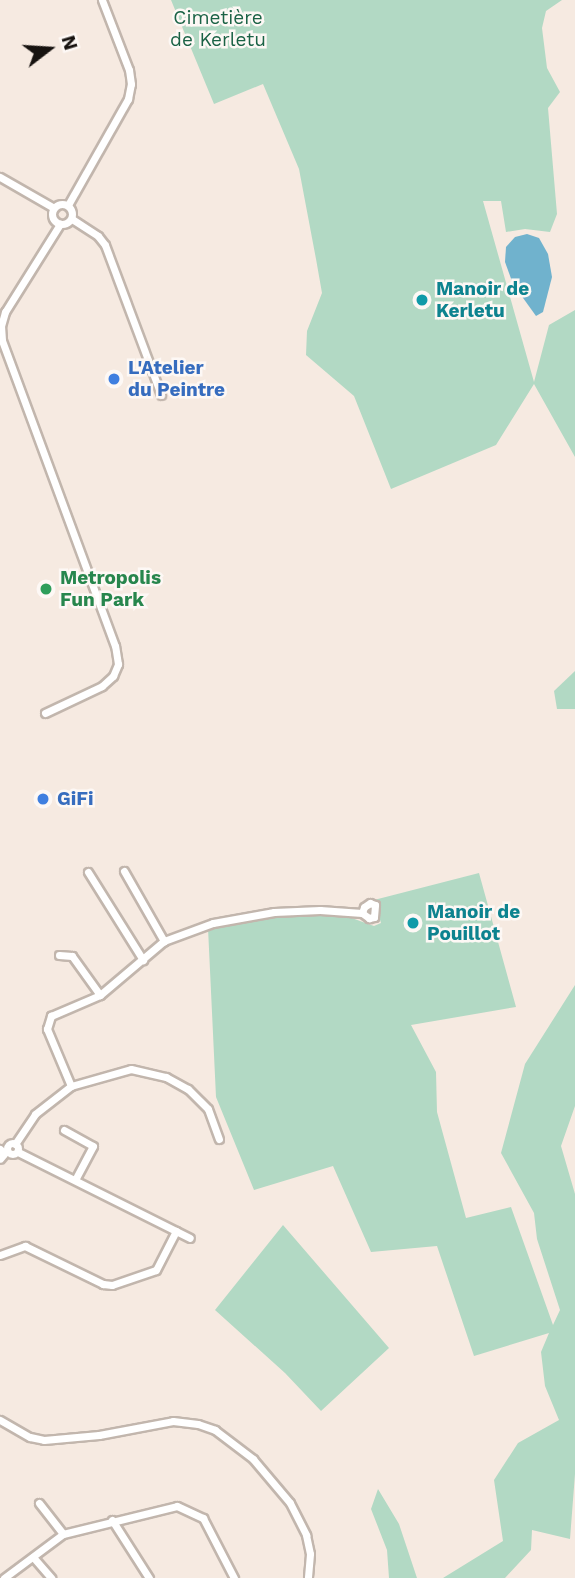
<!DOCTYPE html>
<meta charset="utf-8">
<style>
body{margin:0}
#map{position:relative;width:575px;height:1578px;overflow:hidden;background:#f6eae1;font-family:"Work Sans",sans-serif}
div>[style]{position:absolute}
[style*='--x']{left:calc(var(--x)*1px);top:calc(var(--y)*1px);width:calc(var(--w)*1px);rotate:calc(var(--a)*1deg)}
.green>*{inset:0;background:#b2d9c4}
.water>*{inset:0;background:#70b2cd}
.roads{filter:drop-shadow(2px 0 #c2b6ad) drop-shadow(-2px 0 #c2b6ad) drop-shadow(0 2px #c2b6ad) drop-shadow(0 -2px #c2b6ad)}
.street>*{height:7px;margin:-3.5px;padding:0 3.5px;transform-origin:3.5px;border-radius:3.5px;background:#fff}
.street>.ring{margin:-3.5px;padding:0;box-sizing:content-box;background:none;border:7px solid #fff;border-radius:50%}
.dots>*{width:19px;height:19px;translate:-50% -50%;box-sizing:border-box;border:4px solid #fdf8f5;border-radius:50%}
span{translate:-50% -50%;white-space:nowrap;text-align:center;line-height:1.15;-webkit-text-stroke:5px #fdf8f5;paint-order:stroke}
.park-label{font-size:19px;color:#1a6245}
.culture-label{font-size:19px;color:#0d838f;font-weight:700}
.left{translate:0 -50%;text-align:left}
.shop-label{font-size:19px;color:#366cbe;font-weight:700}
.leisure-label{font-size:19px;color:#27864d;font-weight:700}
.north{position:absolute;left:14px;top:14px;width:70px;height:70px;-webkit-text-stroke:5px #fdf8f5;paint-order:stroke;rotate:73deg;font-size:19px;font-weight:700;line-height:28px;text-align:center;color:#171310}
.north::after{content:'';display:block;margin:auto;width:24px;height:32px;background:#171310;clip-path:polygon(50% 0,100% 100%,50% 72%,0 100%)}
</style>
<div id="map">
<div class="green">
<div style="clip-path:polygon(171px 0,562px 0,546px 11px,542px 28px,547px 68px,560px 92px,548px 108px,557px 214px,550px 232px,525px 229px,506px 232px,501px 201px,483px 201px,534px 382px,549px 325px,575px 310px,575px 457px,534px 384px,496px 445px,391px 489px,354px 396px,306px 355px,307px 331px,322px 293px,316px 259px,299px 169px,263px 84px,214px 104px)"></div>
<div style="clip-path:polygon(575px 671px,575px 709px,557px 709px,554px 691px)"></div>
<div style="clip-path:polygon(479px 873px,516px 1007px,411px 1025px,436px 1072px,437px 1112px,466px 1218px,511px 1207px,553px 1325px,560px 1310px,537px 1239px,534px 1213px,501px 1153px,525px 1064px,575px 985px,575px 1106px,561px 1146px,575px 1194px,575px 1474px,570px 1539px,532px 1530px,531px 1550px,505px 1578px,443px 1578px,503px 1541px,494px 1480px,518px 1443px,559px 1420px,545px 1386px,541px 1352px,549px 1333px,474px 1356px,437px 1246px,371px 1252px,333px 1166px,254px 1190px,216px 1097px,208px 928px,286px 914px,346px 916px,374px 926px,381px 923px,374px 900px)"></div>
<div style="clip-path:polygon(283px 1225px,389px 1348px,321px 1411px,285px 1373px,215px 1310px)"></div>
<div style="clip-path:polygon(378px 1489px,399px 1524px,417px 1578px,389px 1578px,387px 1550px,371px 1509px)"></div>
</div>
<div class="water">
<div style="clip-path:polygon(527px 234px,539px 238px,548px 254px,552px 277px,543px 312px,536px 316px,513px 284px,505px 262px,506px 247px,515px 237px)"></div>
</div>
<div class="roads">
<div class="street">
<div style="--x:0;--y:177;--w:62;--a:29.9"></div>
<div class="ring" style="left:52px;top:204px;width:13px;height:13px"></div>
<div style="--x:68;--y:205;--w:122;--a:-60.5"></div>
<div style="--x:128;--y:99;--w:15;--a:-79"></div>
<div style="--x:131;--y:84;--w:14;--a:-98"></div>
<div style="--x:129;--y:70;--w:75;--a:-111.1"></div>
<div style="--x:72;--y:219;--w:31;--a:33"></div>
<div style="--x:98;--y:236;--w:11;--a:52"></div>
<div style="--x:105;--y:245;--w:160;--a:69.5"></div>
<div style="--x:45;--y:713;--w:63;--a:-25.3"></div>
<div style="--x:102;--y:686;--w:15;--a:-42"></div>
<div style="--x:113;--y:676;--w:13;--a:-67"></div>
<div style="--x:118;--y:664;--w:18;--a:-99"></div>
<div style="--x:115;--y:646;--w:326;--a:-110.3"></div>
<div style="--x:2;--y:340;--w:14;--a:-94"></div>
<div style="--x:1;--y:326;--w:15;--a:-74"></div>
<div style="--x:5;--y:312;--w:104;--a:-58"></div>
<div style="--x:124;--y:871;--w:81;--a:60.3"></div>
<div style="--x:88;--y:872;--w:104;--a:58"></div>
<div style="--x:59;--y:955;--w:13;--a:4"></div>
<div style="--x:72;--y:956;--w:48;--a:54.3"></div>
<div style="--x:71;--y:1086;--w:62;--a:-112.8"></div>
<div style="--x:47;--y:1029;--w:14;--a:-73"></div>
<div style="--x:51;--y:1016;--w:53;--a:-23.2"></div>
<div style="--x:100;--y:995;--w:84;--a:-40.2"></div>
<div style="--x:164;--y:941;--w:52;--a:-20.2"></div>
<div style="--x:213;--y:923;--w:62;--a:-10.2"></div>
<div style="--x:274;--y:912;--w:46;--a:-2.5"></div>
<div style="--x:320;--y:910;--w:42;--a:4.1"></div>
<div style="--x:362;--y:913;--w:9;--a:36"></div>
<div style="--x:369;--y:918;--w:5;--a:-11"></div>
<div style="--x:374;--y:917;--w:12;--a:-85"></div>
<div style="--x:375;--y:905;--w:5;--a:-158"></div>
<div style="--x:370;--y:903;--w:7;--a:146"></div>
<div style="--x:364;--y:907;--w:6;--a:108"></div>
<div style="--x:64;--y:1130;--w:33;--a:29"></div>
<div style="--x:93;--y:1146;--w:38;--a:118"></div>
<div class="ring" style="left:7.5px;top:1143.5px;width:4px;height:4px"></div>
<div style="--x:15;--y:1144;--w:36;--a:-56"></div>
<div style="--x:35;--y:1114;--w:46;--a:-37.9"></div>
<div style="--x:71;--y:1086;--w:62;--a:-15.8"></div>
<div style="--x:131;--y:1069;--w:36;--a:13"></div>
<div style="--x:166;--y:1077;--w:25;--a:29"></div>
<div style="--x:188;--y:1089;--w:28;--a:45"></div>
<div style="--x:208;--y:1109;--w:32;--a:70"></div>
<div style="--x:0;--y:1149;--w:6;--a:51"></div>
<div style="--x:4;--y:1154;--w:6;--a:129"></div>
<div style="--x:18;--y:1152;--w:192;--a:26.6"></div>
<div style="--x:0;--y:1255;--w:27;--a:-20"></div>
<div style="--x:25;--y:1246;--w:87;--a:26"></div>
<div style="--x:103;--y:1284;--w:9;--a:6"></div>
<div style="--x:112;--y:1285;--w:46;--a:-18.8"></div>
<div style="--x:156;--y:1270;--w:44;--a:-62.9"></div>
<div style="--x:0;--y:1420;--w:34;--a:30"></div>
<div style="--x:30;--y:1437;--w:14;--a:12"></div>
<div style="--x:44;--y:1440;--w:55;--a:-5.2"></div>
<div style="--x:99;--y:1435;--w:75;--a:-10.7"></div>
<div style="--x:173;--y:1421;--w:25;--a:7"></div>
<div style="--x:198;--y:1424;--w:18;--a:19"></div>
<div style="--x:215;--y:1430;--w:48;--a:37.3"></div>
<div style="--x:253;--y:1459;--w:57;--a:49.9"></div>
<div style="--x:290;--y:1503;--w:36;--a:63"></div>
<div style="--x:306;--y:1535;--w:19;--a:78"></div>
<div style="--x:310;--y:1554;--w:24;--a:95"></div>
<div style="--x:39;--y:1503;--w:39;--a:52"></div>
<div style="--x:112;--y:1520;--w:69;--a:57.5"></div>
<div style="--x:33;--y:1557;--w:28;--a:49"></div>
<div style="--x:4;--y:1578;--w:74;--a:-36.7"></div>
<div style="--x:63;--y:1534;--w:117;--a:-13.8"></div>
<div style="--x:177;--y:1506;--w:29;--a:25"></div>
<div style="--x:203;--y:1518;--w:68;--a:62.7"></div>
</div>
</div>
<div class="dots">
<div style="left:422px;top:300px;background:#0f9aa8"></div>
<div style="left:114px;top:379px;background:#3f7fe0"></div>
<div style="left:46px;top:589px;background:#2e9e5b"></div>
<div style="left:43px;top:799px;background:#3f7fe0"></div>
<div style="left:413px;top:923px;background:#0f9aa8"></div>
</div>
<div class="park-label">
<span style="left:218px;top:29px">Cimetière<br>de Kerletu</span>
</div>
<div class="culture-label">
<span class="left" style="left:436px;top:300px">Manoir de<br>Kerletu</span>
<span class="left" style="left:427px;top:923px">Manoir de<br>Pouillot</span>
</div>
<div class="shop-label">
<span class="left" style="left:128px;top:379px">L'Atelier<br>du Peintre</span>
<span class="left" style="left:57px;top:799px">GiFi</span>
</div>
<div class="leisure-label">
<span class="left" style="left:60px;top:589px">Metropolis<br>Fun Park</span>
</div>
<div class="north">N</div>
</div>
